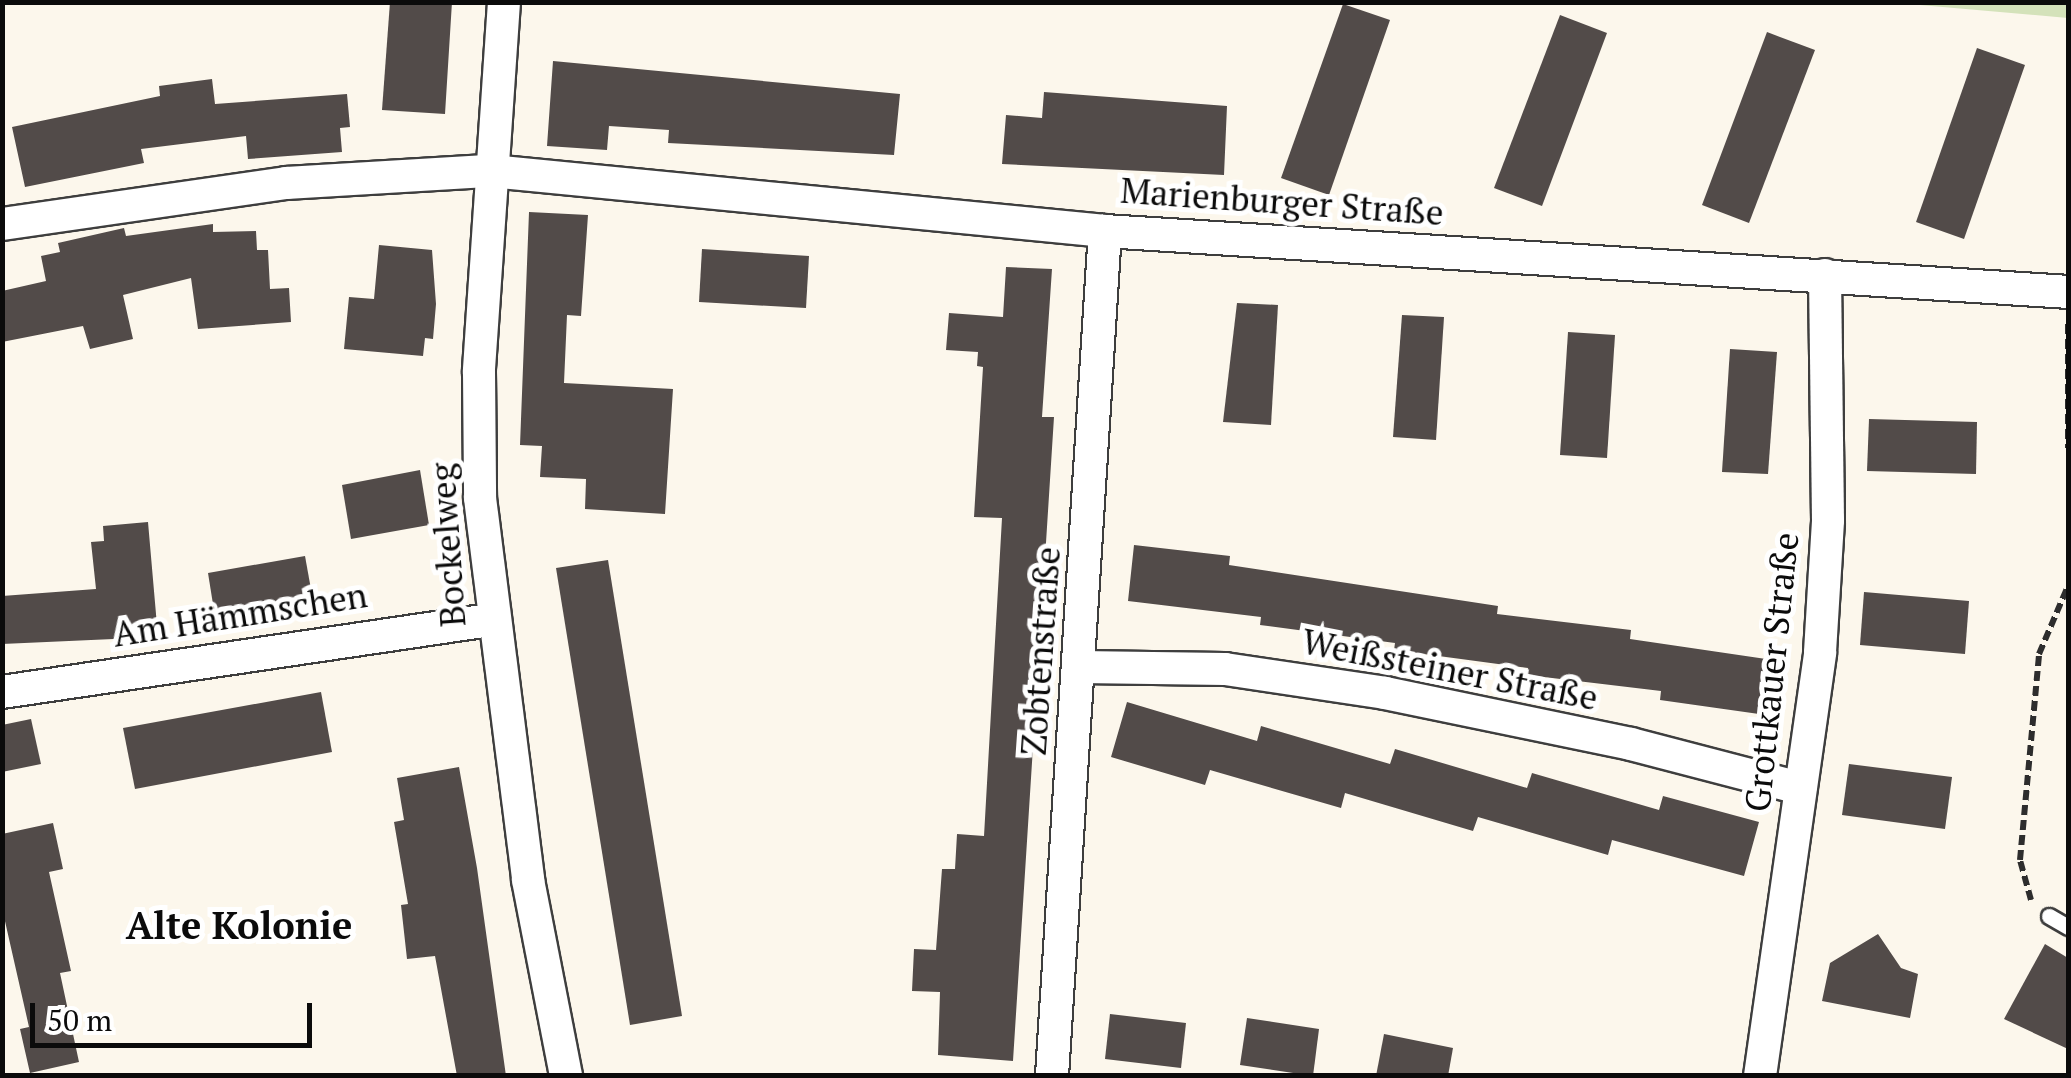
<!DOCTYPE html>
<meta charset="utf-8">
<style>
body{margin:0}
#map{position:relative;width:2071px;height:1078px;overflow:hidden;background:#fcf7ec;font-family:"PT Serif",serif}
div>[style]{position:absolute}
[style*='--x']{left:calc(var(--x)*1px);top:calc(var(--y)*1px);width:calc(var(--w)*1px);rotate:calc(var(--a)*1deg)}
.green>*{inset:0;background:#d4e2ba}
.building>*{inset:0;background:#524b49}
.path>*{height:6px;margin-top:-3px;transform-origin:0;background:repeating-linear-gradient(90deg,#2d2d2d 0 10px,transparent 0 15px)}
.roads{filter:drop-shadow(2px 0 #3e3e3e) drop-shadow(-2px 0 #3e3e3e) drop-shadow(0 2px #3e3e3e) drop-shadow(0 -2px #3e3e3e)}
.lane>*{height:15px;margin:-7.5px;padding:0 7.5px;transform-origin:7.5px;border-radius:7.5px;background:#fff}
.street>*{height:32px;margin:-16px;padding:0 16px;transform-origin:16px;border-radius:16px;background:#fff}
span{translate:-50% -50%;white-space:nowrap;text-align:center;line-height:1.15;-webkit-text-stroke:10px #fff;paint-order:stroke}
.street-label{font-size:35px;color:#0b0b0b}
.neighbourhood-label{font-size:38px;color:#0b0b0b;font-weight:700}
.frame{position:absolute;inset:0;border:5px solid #0b0b0b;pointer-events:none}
.scale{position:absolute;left:30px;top:1003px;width:282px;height:45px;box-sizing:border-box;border:5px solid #0b0b0b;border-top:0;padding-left:12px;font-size:30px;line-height:35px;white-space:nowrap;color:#0b0b0b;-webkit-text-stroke:8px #fff;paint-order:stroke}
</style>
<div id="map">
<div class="green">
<div style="clip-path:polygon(1897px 3px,2068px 3px,2068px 18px)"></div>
</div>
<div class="building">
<div style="clip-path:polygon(390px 2px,452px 2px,445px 114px,382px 110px)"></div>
<div style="clip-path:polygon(1343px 4px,1390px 20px,1329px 195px,1281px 178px)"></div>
<div style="clip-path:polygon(1560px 15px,1607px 33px,1542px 206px,1494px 188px)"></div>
<div style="clip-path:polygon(1767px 32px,1815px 50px,1749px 223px,1702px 205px)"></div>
<div style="clip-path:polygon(1977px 48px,2025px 65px,1964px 239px,1916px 222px)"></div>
<div style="clip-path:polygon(553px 61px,900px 94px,894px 155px,668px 143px,669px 130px,609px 126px,607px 150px,547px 146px)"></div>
<div style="clip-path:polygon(212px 79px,215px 104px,347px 94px,350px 127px,340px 128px,342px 152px,248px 159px,246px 136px,141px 149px,144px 163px,25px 187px,12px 127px,160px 96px,159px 86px)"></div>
<div style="clip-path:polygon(1044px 92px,1227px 106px,1224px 175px,1002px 164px,1006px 115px,1042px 118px)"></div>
<div style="clip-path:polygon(529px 212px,588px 215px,581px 316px,567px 315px,564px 383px,673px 389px,665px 514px,585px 509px,586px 479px,540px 477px,542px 446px,520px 445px)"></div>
<div style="clip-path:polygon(213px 224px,213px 232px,256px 231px,257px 250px,268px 250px,270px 289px,289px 288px,291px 322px,198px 329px,191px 278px,123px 295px,133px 339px,90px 349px,83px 326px,2px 342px,2px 291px,46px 281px,41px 256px,60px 252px,58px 243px,124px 228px,126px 236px)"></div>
<div style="clip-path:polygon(379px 245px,432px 250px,436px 304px,433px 339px,425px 338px,423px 356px,344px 349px,349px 297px,374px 299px)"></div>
<div style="clip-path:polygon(702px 249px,809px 256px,806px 308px,699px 302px)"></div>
<div style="clip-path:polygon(1006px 267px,1052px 269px,1042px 417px,1054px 417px,1013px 1061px,938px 1055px,940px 992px,912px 991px,914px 949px,936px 950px,942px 869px,955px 869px,957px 834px,984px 836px,1002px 518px,974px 517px,983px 367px,977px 366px,978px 352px,946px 350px,949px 313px,1003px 317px)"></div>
<div style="clip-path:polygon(1237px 303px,1278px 305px,1271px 425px,1223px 422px)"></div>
<div style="clip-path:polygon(1402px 315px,1444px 317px,1436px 440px,1393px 437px)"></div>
<div style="clip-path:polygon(1568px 332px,1615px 335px,1607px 458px,1560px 455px)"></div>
<div style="clip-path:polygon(1730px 349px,1777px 352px,1768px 474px,1722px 472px)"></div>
<div style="clip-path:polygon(1869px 419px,1977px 422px,1976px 474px,1867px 471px)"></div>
<div style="clip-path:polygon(420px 470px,429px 525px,351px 539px,342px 485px)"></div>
<div style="clip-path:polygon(148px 522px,158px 637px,2px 644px,2px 596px,96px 589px,91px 542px,104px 541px,103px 526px)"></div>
<div style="clip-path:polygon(1134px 545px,1230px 556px,1229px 565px,1498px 606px,1497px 614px,1631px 630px,1630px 639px,1766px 659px,1759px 714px,1660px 700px,1661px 691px,1527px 675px,1528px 668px,1394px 650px,1395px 643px,1260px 625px,1261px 617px,1128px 601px)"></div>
<div style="clip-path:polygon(305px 556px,314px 606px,216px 623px,208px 573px)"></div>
<div style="clip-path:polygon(608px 560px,682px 1016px,630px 1025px,556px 568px)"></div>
<div style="clip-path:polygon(1864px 592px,1969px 601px,1965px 654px,1860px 645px)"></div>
<div style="clip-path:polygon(321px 692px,332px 752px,135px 789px,123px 728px)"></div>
<div style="clip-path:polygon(1127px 702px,1257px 741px,1261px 726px,1390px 764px,1395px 749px,1527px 788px,1532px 773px,1659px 810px,1663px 796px,1759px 822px,1744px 876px,1612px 840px,1608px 855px,1478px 817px,1473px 831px,1345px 793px,1341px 808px,1210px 770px,1205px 785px,1111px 757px)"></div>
<div style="clip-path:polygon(31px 719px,41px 764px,2px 772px,2px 725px)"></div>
<div style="clip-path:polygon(1849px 764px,1952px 777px,1945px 829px,1842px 815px)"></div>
<div style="clip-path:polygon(459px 767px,477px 868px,506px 1076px,457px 1076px,435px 956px,407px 959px,401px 905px,408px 904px,394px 822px,404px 820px,397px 778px)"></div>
<div style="clip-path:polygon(53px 823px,63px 869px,49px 872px,71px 971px,60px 973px,79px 1062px,30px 1073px,20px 1029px,29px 1027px,2px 908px,2px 834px)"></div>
<div style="clip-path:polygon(1878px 934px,1901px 968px,1918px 974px,1910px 1018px,1822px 1001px,1830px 963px)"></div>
<div style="clip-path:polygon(2045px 944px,2068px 958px,2068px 1049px,2004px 1019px)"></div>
<div style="clip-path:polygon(1110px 1014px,1186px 1023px,1181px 1068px,1105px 1059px)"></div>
<div style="clip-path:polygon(1247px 1018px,1319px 1029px,1313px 1076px,1240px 1065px)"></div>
<div style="clip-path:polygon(1384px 1034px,1453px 1048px,1448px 1076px,1376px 1076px)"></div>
</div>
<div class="path">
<div style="--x:2068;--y:324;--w:124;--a:90"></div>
<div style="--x:2031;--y:900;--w:41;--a:-105.4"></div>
<div style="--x:2020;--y:860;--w:207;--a:-84.7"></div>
<div style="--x:2039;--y:654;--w:74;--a:-66.9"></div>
</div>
<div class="roads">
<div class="lane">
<div style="--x:2049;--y:916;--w:22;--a:30"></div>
</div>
<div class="street">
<div style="--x:504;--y:2;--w:371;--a:93.9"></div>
<div style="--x:479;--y:372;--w:126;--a:89.5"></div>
<div style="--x:480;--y:498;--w:385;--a:82.8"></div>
<div style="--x:528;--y:880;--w:200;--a:79"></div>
<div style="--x:2;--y:224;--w:287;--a:-8.2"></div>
<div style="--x:286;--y:183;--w:205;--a:-3.4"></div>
<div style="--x:491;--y:171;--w:617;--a:5.58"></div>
<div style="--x:1105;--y:231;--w:965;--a:3.62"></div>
<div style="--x:1080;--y:667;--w:145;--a:0.8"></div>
<div style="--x:1225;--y:669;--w:162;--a:8.5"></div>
<div style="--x:1385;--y:693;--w:251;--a:11.7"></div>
<div style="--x:1631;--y:744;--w:175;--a:14.6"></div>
<div style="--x:2;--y:692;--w:494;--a:-8.4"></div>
<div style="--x:1052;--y:1076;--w:847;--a:-86.41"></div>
<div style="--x:1760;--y:1076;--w:428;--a:-81.9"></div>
<div style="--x:1820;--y:652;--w:132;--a:-86.5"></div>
<div style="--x:1828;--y:520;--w:245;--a:-90.7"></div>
</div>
</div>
<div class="street-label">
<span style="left:1282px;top:201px;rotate:4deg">Marienburger Straße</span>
<span style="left:447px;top:545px;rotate:-94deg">Bockelweg</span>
<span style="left:240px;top:614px;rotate:-9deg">Am Hämmschen</span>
<span style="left:1040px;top:651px;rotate:-86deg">Zobtenstraße</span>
<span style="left:1450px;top:669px;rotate:11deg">Weißsteiner Straße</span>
<span style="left:1771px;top:672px;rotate:-84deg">Grottkauer Straße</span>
</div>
<div class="neighbourhood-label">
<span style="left:239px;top:926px">Alte Kolonie</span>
</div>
<div class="frame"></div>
<div class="scale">50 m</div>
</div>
